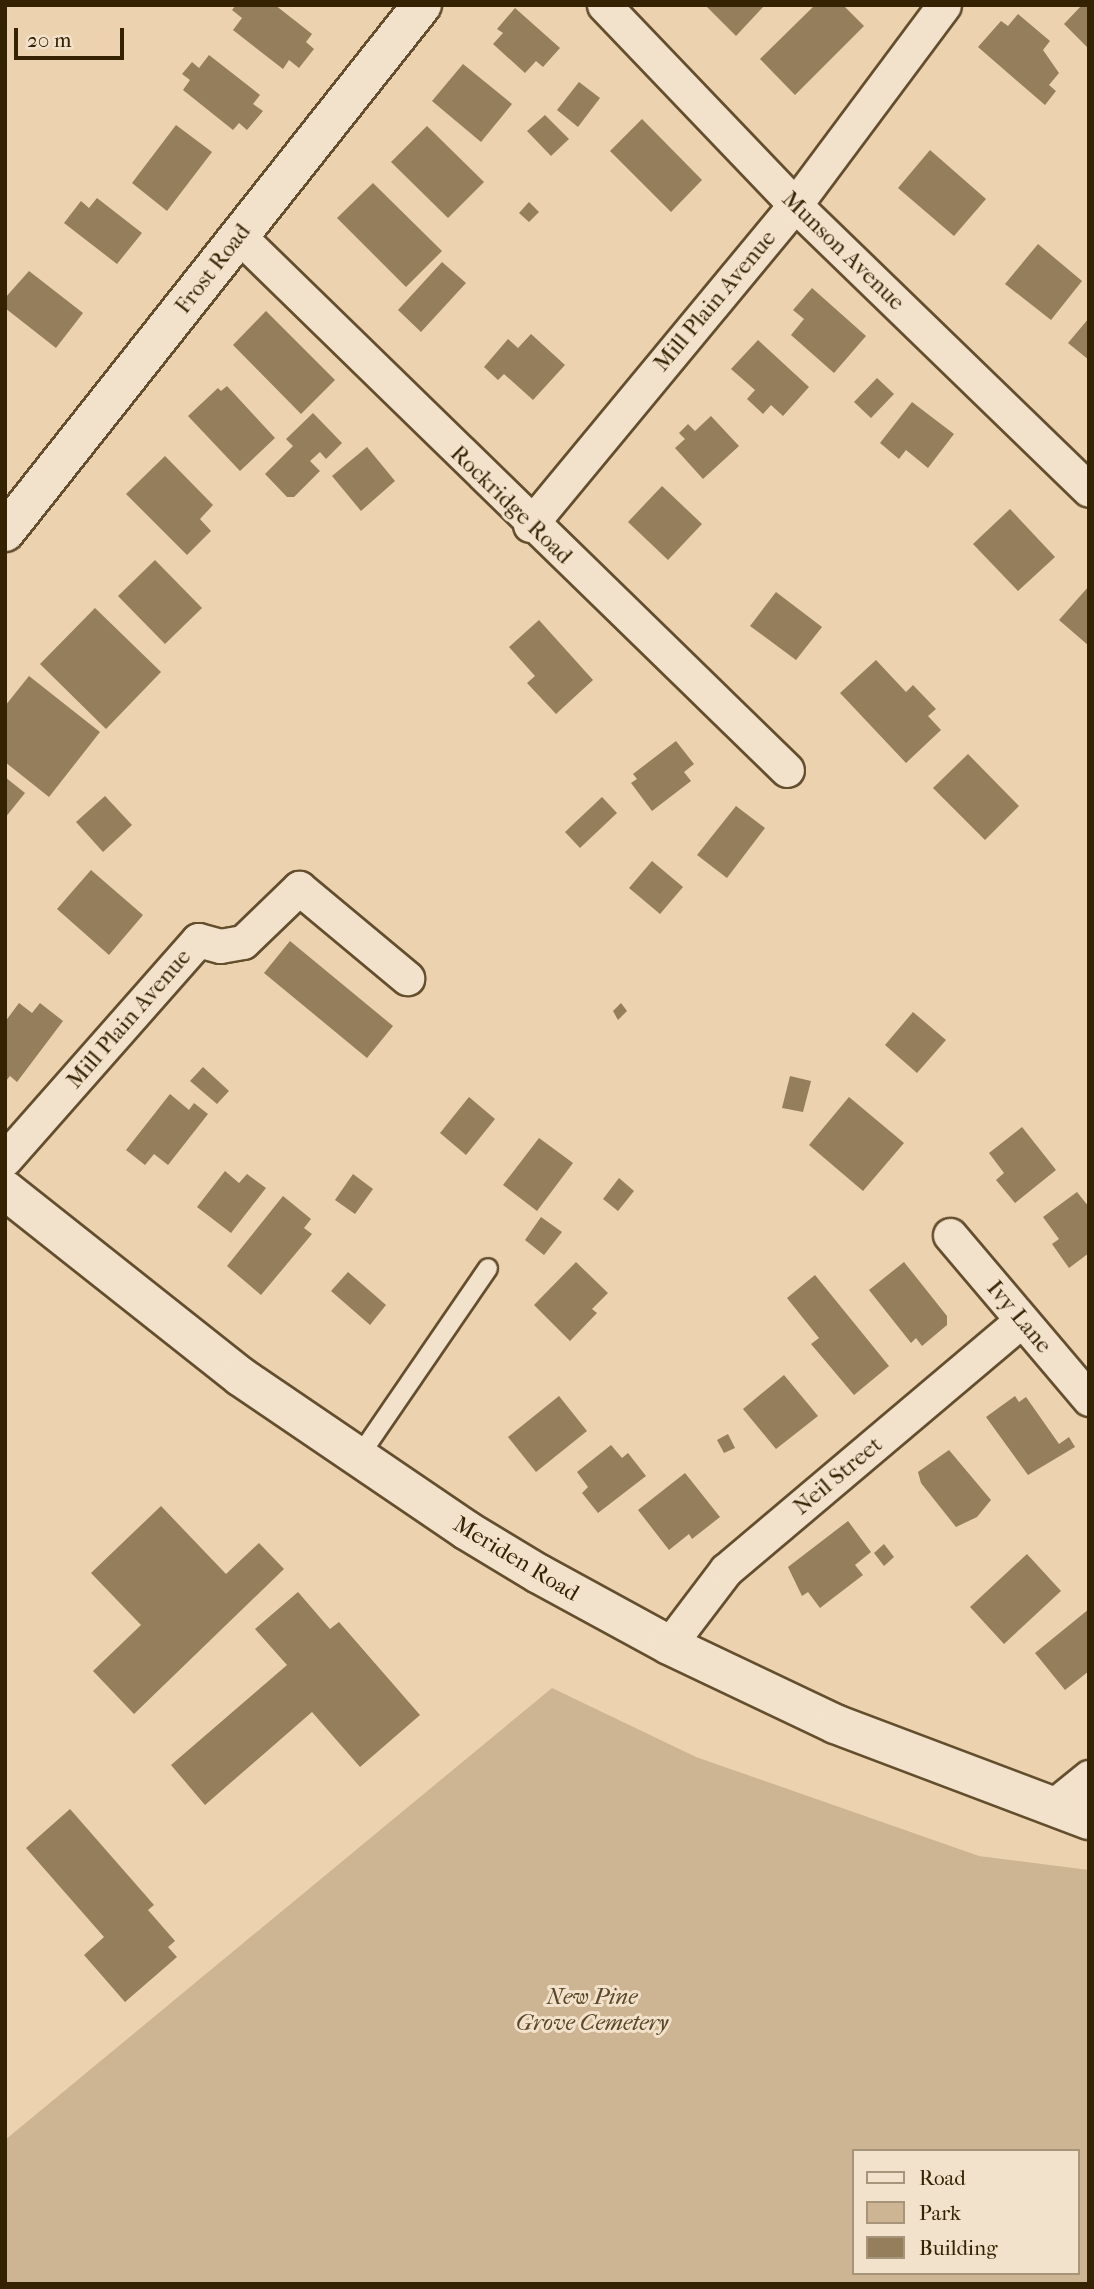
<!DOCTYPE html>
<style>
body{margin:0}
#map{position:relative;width:1094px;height:2289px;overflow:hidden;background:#ecd2af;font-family:"IM FELL French Canon",serif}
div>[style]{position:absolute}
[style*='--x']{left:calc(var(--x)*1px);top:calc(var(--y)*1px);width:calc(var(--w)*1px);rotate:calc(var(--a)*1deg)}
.green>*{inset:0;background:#cdb492}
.building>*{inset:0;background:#947e5c}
.roads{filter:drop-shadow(2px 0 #634e2e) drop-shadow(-2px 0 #634e2e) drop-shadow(0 2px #634e2e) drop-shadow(0 -2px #634e2e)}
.lane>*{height:18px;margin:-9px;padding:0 9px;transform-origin:9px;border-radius:9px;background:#f3e2cb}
.street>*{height:33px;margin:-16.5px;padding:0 16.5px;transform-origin:16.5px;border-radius:16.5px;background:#f3e2cb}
.secondary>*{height:38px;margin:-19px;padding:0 19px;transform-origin:19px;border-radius:19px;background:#f3e2cb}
span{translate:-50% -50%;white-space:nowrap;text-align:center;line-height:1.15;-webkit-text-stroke:6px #f3e2cb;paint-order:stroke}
.street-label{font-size:23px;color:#352203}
.park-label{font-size:23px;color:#5b4627;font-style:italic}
.frame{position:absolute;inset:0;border:7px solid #352203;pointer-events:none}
.legend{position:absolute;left:852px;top:2149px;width:228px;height:126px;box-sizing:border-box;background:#f3e2cb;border:2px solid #a7957b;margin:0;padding:9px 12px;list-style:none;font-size:21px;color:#352203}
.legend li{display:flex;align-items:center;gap:14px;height:35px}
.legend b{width:35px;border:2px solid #a7957b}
.scale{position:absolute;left:14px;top:28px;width:110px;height:32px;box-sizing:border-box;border:4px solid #352203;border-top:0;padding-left:9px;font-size:21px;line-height:24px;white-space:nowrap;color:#352203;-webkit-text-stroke:5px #f3e2cb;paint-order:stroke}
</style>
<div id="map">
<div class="green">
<div style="clip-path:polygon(evenodd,552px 1688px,696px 1757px,979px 1856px,1089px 1870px,1089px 2284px,5px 2284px,5px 2140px,552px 1688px,854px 2151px,1078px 2151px,1078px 2273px,854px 2273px,854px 2151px)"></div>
</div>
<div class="building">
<div style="clip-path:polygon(236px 5px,275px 5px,312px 34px,306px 42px,314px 49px,299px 68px,289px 60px,283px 69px,233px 30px,242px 18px,232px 10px)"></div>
<div style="clip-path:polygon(705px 5px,765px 5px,736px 36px)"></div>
<div style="clip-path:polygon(815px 5px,843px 5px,864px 26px,795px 95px,760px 59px)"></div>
<div style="clip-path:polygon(1082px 5px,1089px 5px,1089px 49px,1064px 24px)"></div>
<div style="clip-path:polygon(515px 8px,560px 48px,543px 67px,536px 61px,525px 73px,493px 44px,503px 33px,497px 29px)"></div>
<div style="clip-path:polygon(1018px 14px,1050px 41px,1043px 50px,1059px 73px,1049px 85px,1056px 91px,1045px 105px,978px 47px,1001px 21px,1008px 26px)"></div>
<div style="clip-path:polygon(209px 55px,260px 95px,253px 104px,263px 111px,247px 130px,239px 123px,233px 130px,183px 90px,190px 80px,182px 74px,192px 62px,199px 68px)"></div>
<div style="clip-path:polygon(463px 64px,512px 104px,481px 142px,432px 101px)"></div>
<div style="clip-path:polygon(579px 82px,600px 98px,578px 127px,557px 110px)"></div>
<div style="clip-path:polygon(545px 115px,569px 139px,551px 156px,527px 131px)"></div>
<div style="clip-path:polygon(642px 119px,702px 180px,671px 212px,610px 151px)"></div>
<div style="clip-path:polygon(176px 125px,212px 152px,167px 211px,132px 183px)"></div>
<div style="clip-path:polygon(427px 126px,484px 182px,448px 218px,391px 162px)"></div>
<div style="clip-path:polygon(930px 150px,986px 199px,954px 236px,898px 188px)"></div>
<div style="clip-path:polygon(373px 183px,442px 251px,406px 287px,337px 218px)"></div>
<div style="clip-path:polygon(97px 198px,142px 233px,117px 264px,64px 223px,81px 201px,89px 208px)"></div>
<div style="clip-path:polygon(529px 202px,539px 212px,529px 222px,519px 213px)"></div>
<div style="clip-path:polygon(1038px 244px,1082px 281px,1051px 320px,1005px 284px)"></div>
<div style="clip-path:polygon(442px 262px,466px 283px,421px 332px,398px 310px)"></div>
<div style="clip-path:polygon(29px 271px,83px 313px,56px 348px,5px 308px,5px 298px)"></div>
<div style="clip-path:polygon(812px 288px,866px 336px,834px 373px,791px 335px,804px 319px,793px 310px)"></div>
<div style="clip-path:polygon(266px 311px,335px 380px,301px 414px,233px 345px)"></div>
<div style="clip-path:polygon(1089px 318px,1089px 360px,1068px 343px)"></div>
<div style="clip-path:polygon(531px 334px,565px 365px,533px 400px,504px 374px,498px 380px,484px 367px,508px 339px,518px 348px)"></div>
<div style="clip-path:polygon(758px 340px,809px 387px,783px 416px,771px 405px,763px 414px,747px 399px,755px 390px,731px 369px)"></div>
<div style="clip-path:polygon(877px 378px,894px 394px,871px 418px,854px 402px)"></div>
<div style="clip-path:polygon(227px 386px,275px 438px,240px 471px,188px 416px,218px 388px,221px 391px)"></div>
<div style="clip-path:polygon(912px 402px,954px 434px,928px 468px,906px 450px,899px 459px,880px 443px)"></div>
<div style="clip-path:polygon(313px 413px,342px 443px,326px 459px,320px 452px,310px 461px,320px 471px,294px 497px,287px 497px,265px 474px,293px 446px,286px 439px)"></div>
<div style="clip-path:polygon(711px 416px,739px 446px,703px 479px,675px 448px,685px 439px,679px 433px,688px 424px,695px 431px)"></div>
<div style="clip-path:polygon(367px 447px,395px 481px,361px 511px,332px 476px)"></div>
<div style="clip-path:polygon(165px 456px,213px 505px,200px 519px,211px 531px,187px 555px,126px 494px)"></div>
<div style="clip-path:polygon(662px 486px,702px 524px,668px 560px,628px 522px)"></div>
<div style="clip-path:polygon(1010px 509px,1055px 557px,1018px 591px,973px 544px)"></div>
<div style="clip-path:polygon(155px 560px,202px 608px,165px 644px,118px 596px)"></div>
<div style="clip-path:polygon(1089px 586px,1089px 646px,1059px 620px)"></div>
<div style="clip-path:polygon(776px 592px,822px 627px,796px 660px,750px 626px)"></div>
<div style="clip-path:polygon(95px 608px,161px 672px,106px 729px,40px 664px)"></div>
<div style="clip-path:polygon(539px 620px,593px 680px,556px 714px,527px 683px,535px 676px,509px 647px)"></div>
<div style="clip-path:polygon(876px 660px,906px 692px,913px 685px,936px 709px,928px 716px,941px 730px,906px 763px,840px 693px)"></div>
<div style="clip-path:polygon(29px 676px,100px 732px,49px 797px,5px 762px,5px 706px)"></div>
<div style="clip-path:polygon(676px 741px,694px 764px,684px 772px,691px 781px,652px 811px,631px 783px,637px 779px,633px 774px)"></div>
<div style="clip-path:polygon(968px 754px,1019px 806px,985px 840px,933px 788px)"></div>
<div style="clip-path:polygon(5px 777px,25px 793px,5px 818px)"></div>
<div style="clip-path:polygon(105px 796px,132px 825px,103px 852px,76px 822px)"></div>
<div style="clip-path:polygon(602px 797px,617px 813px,580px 848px,565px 832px)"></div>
<div style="clip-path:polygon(736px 806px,765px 828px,727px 878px,697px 855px)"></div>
<div style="clip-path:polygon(652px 861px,683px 887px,660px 914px,629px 888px)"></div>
<div style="clip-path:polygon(91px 870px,143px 915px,109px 955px,57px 909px)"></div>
<div style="clip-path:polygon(290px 941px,393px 1026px,367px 1058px,264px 973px)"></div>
<div style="clip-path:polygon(19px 1003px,32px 1013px,40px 1003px,63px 1021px,17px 1082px,10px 1076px,5px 1082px,5px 1022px)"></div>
<div style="clip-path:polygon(621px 1003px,627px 1011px,618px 1020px,613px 1011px)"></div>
<div style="clip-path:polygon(913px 1012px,946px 1040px,917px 1073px,885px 1045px)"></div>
<div style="clip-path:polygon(203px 1067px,229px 1091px,217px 1104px,190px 1081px)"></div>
<div style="clip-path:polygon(790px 1076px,811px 1081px,803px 1112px,782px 1108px)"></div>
<div style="clip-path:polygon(170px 1094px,189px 1110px,194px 1103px,208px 1114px,168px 1165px,154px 1154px,145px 1165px,126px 1150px)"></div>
<div style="clip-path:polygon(469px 1097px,495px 1119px,466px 1155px,440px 1133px)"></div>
<div style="clip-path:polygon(849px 1097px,904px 1143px,863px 1191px,809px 1145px)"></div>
<div style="clip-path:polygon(1022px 1127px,1056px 1170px,1015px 1203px,996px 1180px,1004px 1173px,989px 1153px)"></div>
<div style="clip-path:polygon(539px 1138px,573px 1163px,537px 1211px,503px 1185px)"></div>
<div style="clip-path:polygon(225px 1171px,239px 1183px,247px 1174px,266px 1188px,231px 1233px,197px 1207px)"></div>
<div style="clip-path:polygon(353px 1174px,373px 1189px,355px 1214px,335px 1200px)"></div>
<div style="clip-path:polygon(619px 1178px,634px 1191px,618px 1211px,603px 1199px)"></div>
<div style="clip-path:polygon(1077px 1192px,1089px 1207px,1089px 1253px,1069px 1268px,1052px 1244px,1059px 1239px,1043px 1217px)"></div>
<div style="clip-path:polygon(283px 1196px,311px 1219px,304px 1228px,312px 1234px,261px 1295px,227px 1266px)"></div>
<div style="clip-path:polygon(541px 1217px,562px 1232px,544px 1255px,525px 1240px)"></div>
<div style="clip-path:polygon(576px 1262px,608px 1293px,592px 1309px,597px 1313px,570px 1341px,534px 1305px)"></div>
<div style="clip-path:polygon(904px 1262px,947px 1316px,947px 1325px,922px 1346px,916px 1338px,911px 1343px,869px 1290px)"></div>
<div style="clip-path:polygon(348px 1272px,386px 1305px,370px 1325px,331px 1291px)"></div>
<div style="clip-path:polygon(815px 1275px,889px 1366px,854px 1395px,811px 1344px,819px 1338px,787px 1298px)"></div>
<div style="clip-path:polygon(784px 1375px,818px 1416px,776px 1449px,743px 1409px)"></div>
<div style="clip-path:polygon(559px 1396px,587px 1431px,536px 1472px,508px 1437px)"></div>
<div style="clip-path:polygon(1015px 1396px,1019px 1402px,1026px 1397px,1059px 1444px,1069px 1437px,1075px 1447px,1028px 1475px,986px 1417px)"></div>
<div style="clip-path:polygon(728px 1434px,735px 1448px,724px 1453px,717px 1440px)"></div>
<div style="clip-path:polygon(611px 1445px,622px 1458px,628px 1453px,646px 1476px,598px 1513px,582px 1493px,588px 1487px,577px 1472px)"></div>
<div style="clip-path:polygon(949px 1450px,991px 1500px,977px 1517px,956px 1527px,921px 1483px,918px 1472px)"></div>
<div style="clip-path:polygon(685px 1473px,720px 1517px,692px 1539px,689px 1534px,669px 1550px,638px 1510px)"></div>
<div style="clip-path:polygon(161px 1506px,226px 1574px,259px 1543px,284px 1569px,134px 1714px,93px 1671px,141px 1625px,91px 1573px)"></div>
<div style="clip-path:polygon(848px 1521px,871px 1552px,855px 1565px,863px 1575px,820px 1608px,808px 1592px,802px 1596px,788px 1567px)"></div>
<div style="clip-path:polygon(884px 1544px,894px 1557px,884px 1566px,874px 1553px)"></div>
<div style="clip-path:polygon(1027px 1554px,1061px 1591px,1004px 1644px,970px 1607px)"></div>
<div style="clip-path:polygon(298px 1592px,330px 1629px,339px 1622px,420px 1715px,360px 1767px,312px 1712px,205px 1805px,171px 1765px,287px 1665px,255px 1629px)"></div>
<div style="clip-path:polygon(1089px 1609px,1089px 1671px,1065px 1690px,1035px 1653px)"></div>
<div style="clip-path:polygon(70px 1809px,154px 1905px,148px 1910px,175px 1941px,168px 1947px,177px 1957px,125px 2002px,84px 1955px,104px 1937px,26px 1848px)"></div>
</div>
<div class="roads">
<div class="lane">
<div style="--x:358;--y:1458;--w:230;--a:-55.6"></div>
</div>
<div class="street">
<div style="--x:604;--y:5;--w:277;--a:46.3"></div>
<div style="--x:795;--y:205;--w:409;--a:44.1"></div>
<div style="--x:239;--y:236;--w:765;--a:44.26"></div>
<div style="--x:530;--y:525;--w:415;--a:-50.4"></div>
<div style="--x:795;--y:205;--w:249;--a:-53.3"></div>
<div style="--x:5;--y:1159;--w:292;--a:-48.6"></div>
<div style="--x:198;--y:940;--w:23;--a:15"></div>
<div style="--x:220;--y:946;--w:23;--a:-10"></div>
<div style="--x:243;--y:942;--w:78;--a:-44"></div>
<div style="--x:299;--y:888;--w:141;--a:39.8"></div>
<div style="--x:950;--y:1235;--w:215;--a:49.7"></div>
<div style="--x:669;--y:1645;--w:94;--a:-52.8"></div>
<div style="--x:726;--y:1570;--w:387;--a:-40.2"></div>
<div style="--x:1052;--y:1807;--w:48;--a:-39"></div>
</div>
<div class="secondary">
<div style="--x:5;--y:532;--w:672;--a:-51.65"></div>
<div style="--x:5;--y:1190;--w:301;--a:38.4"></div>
<div style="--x:241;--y:1377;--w:272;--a:34.2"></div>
<div style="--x:466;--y:1530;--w:85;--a:31.1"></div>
<div style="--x:539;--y:1574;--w:148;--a:28.6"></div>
<div style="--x:669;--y:1645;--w:184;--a:25.4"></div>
<div style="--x:835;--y:1724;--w:272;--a:20.7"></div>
</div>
</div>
<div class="street-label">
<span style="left:843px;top:251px;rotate:44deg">Munson Avenue</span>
<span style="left:213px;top:269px;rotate:-52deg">Frost Road</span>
<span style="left:715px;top:301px;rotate:-50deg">Mill Plain Avenue</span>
<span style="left:511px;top:505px;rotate:44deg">Rockridge Road</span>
<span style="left:129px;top:1019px;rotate:-49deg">Mill Plain Avenue</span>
<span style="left:1019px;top:1317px;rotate:50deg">Ivy Lane</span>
<span style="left:838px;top:1476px;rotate:-40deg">Neil Street</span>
<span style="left:516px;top:1559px;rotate:31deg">Meriden Road</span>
</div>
<div class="park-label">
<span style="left:592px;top:2010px">New Pine<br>Grove Cemetery</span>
</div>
<div class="frame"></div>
<ul class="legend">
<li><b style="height:9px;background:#f3e2cb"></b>Road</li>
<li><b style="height:19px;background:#cdb492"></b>Park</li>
<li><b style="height:19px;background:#947e5c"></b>Building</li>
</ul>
<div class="scale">20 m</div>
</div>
